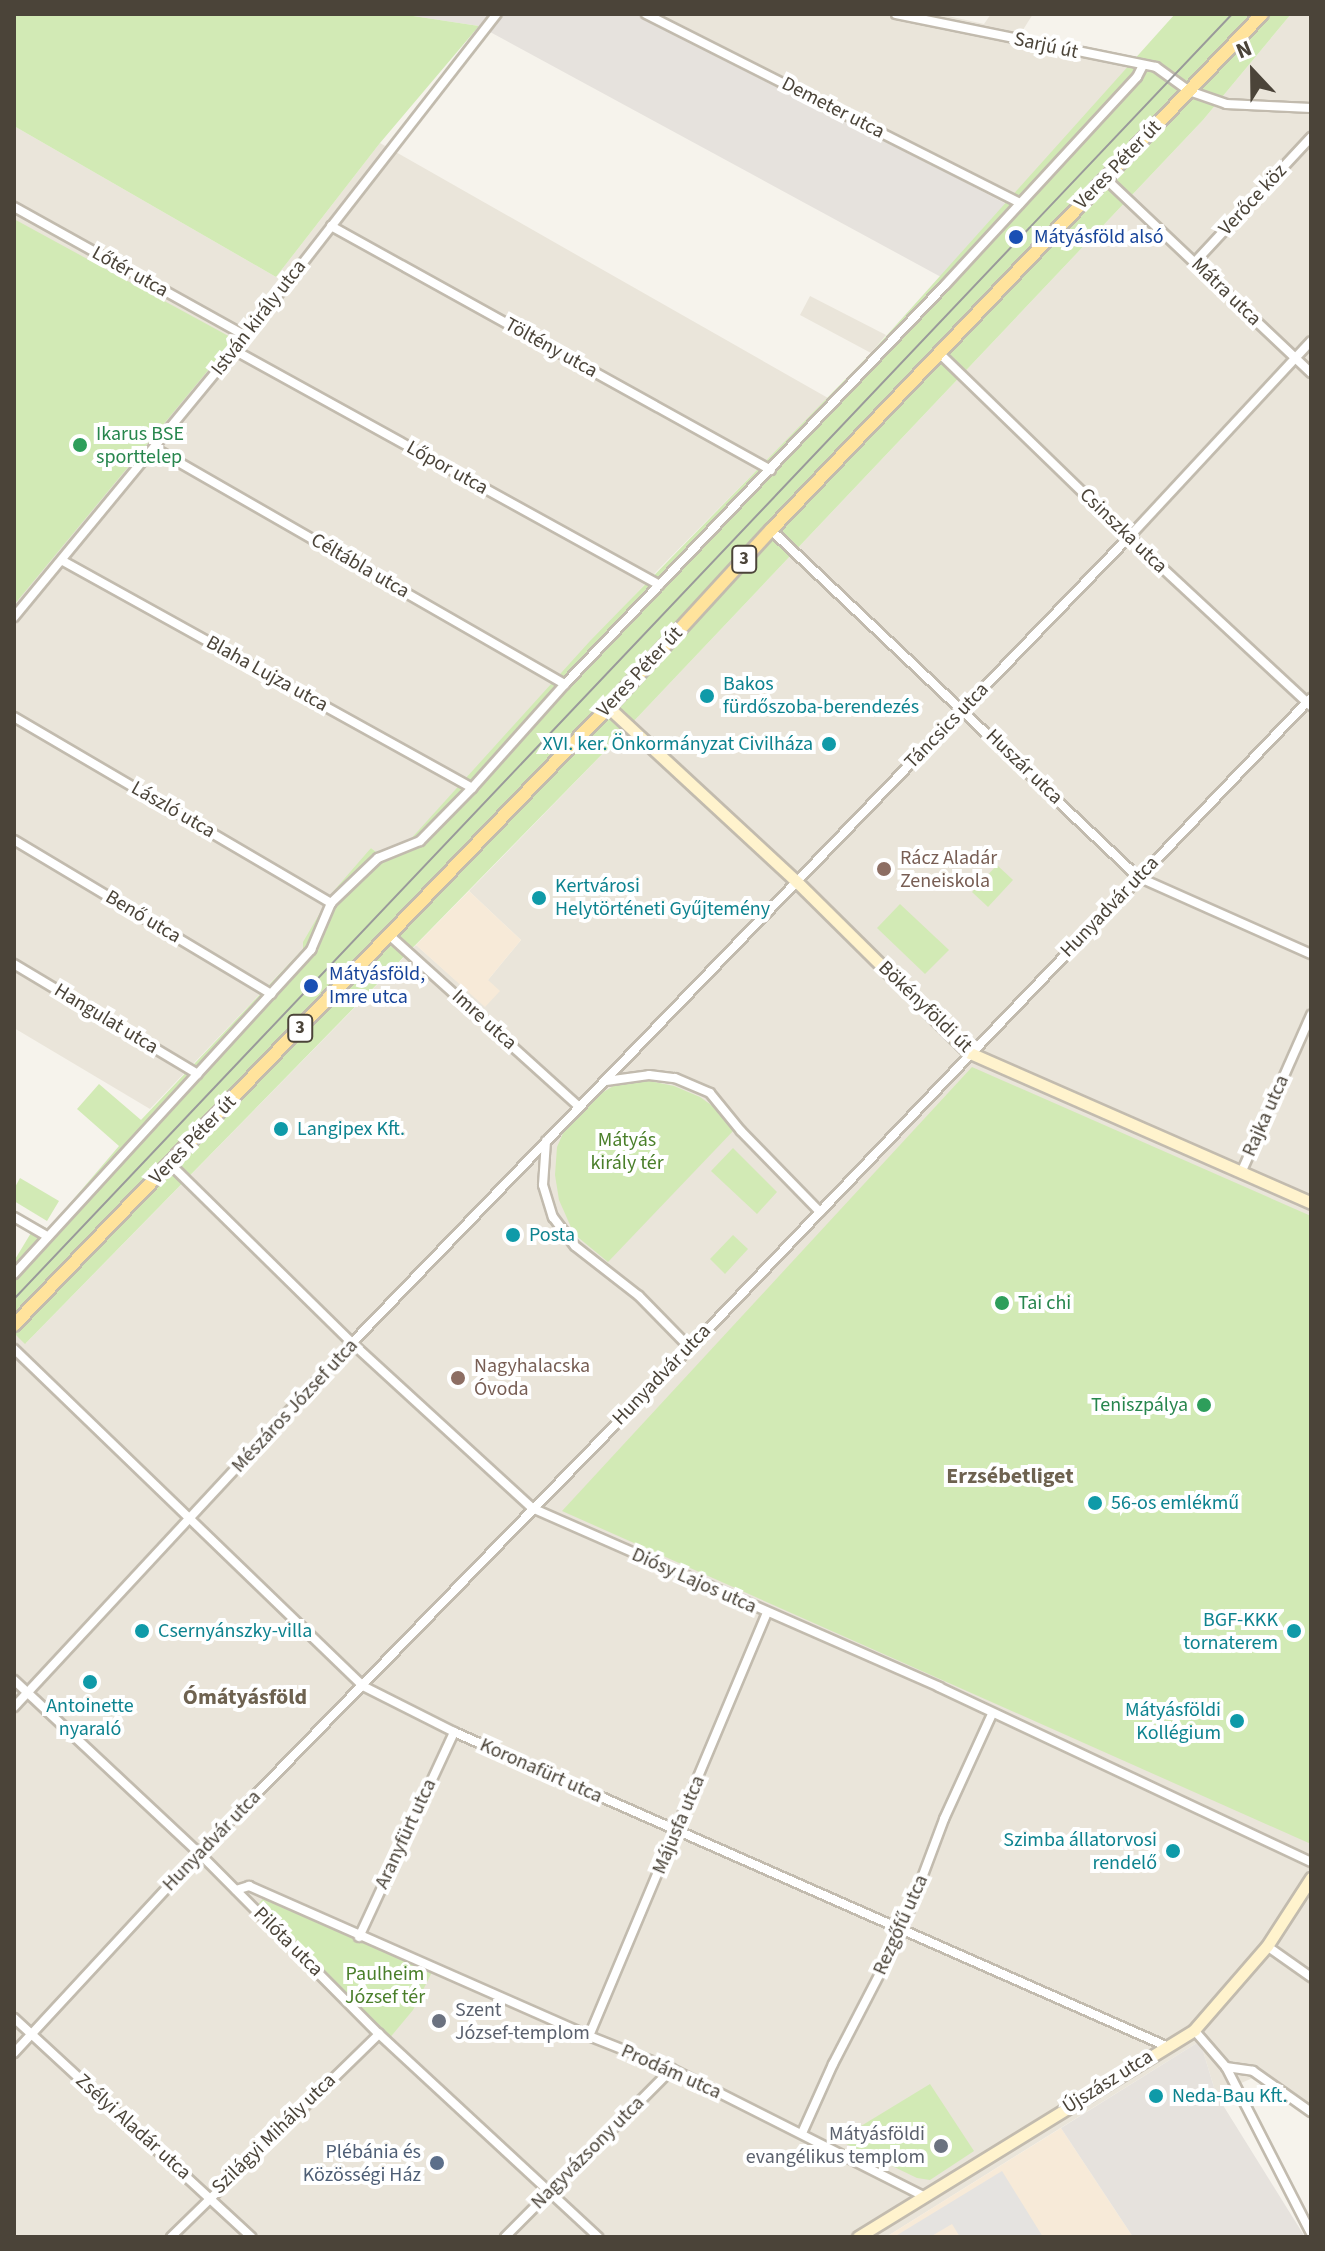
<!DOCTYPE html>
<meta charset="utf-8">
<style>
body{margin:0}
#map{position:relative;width:1325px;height:2251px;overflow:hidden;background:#f6f3ec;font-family:"Source Sans 3",sans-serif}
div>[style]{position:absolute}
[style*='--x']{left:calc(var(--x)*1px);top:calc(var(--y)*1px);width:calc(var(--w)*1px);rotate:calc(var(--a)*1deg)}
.residential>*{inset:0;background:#eae5da}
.commercial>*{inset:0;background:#f7ead8}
.industrial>*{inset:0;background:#e6e2dd}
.green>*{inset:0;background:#d2eab5}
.parking>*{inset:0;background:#e5e3e0}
.roads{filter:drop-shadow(2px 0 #c2bbae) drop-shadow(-2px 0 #c2bbae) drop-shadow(0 2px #c2bbae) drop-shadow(0 -2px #c2bbae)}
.street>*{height:8px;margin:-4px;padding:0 4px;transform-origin:4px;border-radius:4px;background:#fff}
.secondary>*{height:11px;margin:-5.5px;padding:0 5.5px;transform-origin:5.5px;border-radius:5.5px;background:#fff3cd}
.primary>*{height:12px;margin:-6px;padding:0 6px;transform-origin:6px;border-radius:6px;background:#ffe39c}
.tram>*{height:2px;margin:-1px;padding:0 1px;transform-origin:1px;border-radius:1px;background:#9a9a9a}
.dots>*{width:22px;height:22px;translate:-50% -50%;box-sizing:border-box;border:4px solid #fff;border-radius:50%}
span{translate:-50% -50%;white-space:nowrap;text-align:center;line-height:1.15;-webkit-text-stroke:8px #fff;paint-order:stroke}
.shield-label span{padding:2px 6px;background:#fff;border:2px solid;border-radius:6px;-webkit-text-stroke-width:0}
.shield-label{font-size:18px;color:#4b4439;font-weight:700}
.street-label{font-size:20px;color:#4b4439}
.transit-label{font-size:20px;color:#164399}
.left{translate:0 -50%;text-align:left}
.leisure-label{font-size:20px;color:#27864d}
.right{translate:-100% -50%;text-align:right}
.culture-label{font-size:20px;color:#0d838f}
.education-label{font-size:20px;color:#785e54}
.park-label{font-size:20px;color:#4a7f2a}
.worship-label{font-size:20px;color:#5b616d}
.service-label{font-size:20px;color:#4e5e75}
.neighbourhood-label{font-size:22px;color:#6e6250;font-weight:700}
.frame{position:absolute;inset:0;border:16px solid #4b4439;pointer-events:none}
.north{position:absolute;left:1213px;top:32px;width:80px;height:80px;-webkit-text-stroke:6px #fff;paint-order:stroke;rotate:338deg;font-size:22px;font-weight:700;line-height:32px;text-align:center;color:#4b4439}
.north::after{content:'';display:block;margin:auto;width:28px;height:36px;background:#4b4439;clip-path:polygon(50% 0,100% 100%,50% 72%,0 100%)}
</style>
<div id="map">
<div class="residential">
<div style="clip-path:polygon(650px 14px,939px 14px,984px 24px,991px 14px,1033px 14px,1021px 33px,1134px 57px,1125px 73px,1006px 204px)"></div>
<div style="clip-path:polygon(1291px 14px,1311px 14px,1311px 2115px,1255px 2077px,1216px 2094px,1200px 2041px,886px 2237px,14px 2237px,14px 1333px,26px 1343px,416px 945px,485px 1006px,488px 980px,521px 940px,469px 891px,615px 741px,1203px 120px)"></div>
<div style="clip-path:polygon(14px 126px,276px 277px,380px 143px,828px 398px,657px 571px,407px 843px,376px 852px,371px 848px,303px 949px,150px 1109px,14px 1028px)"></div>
<div style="clip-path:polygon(810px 296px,886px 335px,871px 353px,800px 315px)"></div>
</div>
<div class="commercial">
<div style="clip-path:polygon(469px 891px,521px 940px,488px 980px,500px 991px,485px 1007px,416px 945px)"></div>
<div style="clip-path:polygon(1061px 2128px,1133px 2237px,886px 2237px)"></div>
</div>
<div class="industrial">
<div style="clip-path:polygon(400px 14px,650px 14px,1006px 204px,941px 277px,479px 26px)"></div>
<div style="clip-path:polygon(1200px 2041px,1216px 2094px,1305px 2237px,1133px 2237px,1061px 2128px)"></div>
</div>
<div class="green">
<div style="clip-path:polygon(14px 14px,400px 14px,479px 26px,380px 143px,276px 277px,14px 126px)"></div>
<div style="clip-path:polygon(1175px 14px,1291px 14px,1203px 120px,615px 741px,25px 1344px,14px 1333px,14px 1261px,37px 1223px,48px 1229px,119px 1146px,77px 1109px,99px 1084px,141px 1120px,303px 949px,303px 942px,331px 894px,371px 848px,376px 852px,407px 843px,590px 641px,871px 353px)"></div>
<div style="clip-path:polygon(14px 219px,234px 339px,14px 605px)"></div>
<div style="clip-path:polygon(997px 865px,1013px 880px,988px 907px,972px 892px)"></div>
<div style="clip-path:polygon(900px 904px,949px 950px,925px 974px,877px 928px)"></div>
<div style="clip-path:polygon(972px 1067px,1311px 1216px,1311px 1844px,562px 1511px)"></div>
<div style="clip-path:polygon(640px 1079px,674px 1086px,700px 1097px,721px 1112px,735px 1129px,608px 1262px,574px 1234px,559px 1200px,555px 1175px,557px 1147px,567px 1124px,590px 1100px,615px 1085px)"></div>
<div style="clip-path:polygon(733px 1148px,777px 1192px,757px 1214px,711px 1171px)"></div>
<div style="clip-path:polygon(20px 1178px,59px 1201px,47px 1221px,14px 1201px,14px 1189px)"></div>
<div style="clip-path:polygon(733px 1235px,748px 1249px,725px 1274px,710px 1259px)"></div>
<div style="clip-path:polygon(265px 1896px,433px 1970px,413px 2010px,388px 2040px,256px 1907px)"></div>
<div style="clip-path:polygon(930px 2084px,974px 2151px,930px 2180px,917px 2178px,838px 2140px)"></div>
</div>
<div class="parking">
<div style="clip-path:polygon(1002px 2171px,1043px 2237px,960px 2237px,952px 2224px,930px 2237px,894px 2237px)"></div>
</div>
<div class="roads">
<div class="street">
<div style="--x:646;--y:14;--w:419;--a:26.8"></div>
<div style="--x:896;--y:14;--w:265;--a:11.5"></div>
<div style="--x:1156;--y:67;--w:41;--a:36"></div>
<div style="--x:1189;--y:91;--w:39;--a:19"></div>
<div style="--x:1226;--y:104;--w:85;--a:2.7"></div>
<div style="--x:1106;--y:179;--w:282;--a:43.4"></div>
<div style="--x:14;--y:207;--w:265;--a:29.1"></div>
<div style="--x:331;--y:226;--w:503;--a:29.01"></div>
<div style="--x:1195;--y:262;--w:171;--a:-47.1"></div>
<div style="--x:234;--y:350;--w:486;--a:28.9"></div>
<div style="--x:939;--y:353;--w:264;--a:44.1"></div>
<div style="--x:1129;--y:537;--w:248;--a:42.9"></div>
<div style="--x:154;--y:448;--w:474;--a:29.9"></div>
<div style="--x:771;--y:530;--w:505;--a:43.4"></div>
<div style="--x:1138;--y:877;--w:189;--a:24"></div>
<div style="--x:63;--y:561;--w:468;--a:29"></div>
<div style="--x:14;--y:617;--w:364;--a:-50.5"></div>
<div style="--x:246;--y:336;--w:408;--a:-52.1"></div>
<div style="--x:14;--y:717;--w:368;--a:30.4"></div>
<div style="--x:14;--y:840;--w:300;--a:30.9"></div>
<div style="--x:389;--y:935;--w:255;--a:42.1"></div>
<div style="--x:14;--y:964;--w:214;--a:30.9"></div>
<div style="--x:606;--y:1081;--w:43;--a:-7.9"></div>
<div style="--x:649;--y:1075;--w:26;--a:7"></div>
<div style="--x:675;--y:1078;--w:38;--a:23"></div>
<div style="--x:710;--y:1093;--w:49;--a:50.8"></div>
<div style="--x:741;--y:1131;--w:113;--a:45.7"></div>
<div style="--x:546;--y:1141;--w:44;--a:93.9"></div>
<div style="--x:543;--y:1185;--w:34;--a:73"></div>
<div style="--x:553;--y:1217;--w:36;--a:53"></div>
<div style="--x:575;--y:1246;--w:81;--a:38"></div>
<div style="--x:639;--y:1296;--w:73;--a:45.6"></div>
<div style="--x:170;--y:1164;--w:255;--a:44.5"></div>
<div style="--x:352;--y:1343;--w:244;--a:42.5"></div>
<div style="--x:532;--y:1508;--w:445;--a:23.7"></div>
<div style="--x:939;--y:1687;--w:411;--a:25.2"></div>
<div style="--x:1241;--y:1173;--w:173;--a:-66.1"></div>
<div style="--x:14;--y:1217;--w:39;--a:30"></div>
<div style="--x:14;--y:1274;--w:440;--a:-47.5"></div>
<div style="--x:311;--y:950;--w:51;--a:-66.9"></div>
<div style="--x:331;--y:903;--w:65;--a:-43.8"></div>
<div style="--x:378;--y:858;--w:45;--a:-22"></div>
<div style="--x:420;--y:841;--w:74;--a:-45.5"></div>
<div style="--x:472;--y:788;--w:140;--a:-48.2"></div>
<div style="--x:565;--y:684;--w:551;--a:-46.4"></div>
<div style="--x:945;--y:285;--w:283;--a:-47.3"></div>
<div style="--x:1137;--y:77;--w:13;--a:-63"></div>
<div style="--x:14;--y:1349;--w:485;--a:44"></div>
<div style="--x:363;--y:1686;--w:102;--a:26.8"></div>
<div style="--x:454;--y:1732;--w:778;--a:23.8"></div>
<div style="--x:14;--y:1680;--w:253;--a:43.1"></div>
<div style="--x:199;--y:1853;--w:255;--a:45.2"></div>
<div style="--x:379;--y:2034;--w:299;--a:42.8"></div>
<div style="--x:14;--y:1707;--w:497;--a:-47.1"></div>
<div style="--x:352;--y:1343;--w:1120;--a:-46.05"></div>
<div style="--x:1129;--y:537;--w:267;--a:-47.1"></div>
<div style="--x:236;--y:1890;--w:14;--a:-17"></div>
<div style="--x:249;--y:1886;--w:372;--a:23.8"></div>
<div style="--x:589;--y:2036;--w:89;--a:21.7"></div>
<div style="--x:672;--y:2069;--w:284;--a:26.8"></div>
<div style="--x:359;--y:1937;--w:226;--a:-65.1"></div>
<div style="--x:1267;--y:1946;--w:54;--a:35.2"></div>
<div style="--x:14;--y:2018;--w:323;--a:42.7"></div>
<div style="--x:1194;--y:2030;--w:49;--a:49.1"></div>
<div style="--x:1226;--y:2067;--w:27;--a:8"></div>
<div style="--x:1253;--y:2071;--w:71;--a:35.3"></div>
<div style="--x:589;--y:2036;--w:460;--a:-67.2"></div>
<div style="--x:14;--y:2053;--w:272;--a:-47.2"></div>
<div style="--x:199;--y:1853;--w:704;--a:-45.81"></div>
<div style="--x:690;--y:1348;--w:899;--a:-46.31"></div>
<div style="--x:1226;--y:2067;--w:186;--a:62.9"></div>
<div style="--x:802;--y:2133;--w:76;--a:-65.8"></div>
<div style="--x:833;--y:2064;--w:150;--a:-62.6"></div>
<div style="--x:902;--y:1931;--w:120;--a:-69.4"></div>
<div style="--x:944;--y:1819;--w:115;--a:-65.4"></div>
<div style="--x:171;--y:2237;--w:291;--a:-44.3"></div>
<div style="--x:505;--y:2237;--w:237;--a:-45.2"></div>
</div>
<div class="secondary">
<div style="--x:608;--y:707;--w:258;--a:42.8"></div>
<div style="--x:797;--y:882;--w:243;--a:44.7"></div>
<div style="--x:970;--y:1053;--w:373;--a:23.7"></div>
<div style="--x:858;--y:2237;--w:395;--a:-31.6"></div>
<div style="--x:1194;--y:2030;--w:111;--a:-49"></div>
<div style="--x:1267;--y:1946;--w:81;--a:-57.1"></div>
</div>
<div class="primary">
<div style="--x:14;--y:1325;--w:868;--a:-46.12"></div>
<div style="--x:616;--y:699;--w:229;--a:-47.5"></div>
<div style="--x:771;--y:530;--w:712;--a:-46.42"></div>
</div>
</div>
<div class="tram">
<div style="--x:14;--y:1299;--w:1771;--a:-46.53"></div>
</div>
<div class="dots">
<div style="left:1016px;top:237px;background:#1a4fb4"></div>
<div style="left:80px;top:445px;background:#2e9e5b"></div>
<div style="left:707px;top:696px;background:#0f9aa8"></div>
<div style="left:829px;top:744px;background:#0f9aa8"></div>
<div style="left:884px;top:869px;background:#8d6e63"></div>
<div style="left:539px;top:898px;background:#0f9aa8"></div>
<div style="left:311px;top:986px;background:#1a4fb4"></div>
<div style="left:281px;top:1129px;background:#0f9aa8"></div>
<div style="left:513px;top:1235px;background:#0f9aa8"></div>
<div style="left:1002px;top:1303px;background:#2e9e5b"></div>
<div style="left:458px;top:1378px;background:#8d6e63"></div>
<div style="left:1204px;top:1405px;background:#2e9e5b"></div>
<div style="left:1095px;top:1503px;background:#0f9aa8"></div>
<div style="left:142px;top:1631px;background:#0f9aa8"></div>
<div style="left:1294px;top:1631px;background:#0f9aa8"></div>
<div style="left:90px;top:1682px;background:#0f9aa8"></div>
<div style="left:1237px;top:1721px;background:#0f9aa8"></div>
<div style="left:1173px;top:1851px;background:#0f9aa8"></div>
<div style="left:439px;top:2021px;background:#6b7280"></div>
<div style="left:1156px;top:2096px;background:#0f9aa8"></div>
<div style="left:941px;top:2146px;background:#6b7280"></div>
<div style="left:437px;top:2163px;background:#5c6f8a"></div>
</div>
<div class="shield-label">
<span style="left:744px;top:559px">3</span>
<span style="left:300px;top:1028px">3</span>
</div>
<div class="street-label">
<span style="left:1046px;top:46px;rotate:12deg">Sarjú út</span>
<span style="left:833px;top:108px;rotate:27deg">Demeter utca</span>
<span style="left:1118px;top:165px;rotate:-46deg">Veres Péter út</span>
<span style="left:1253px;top:200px;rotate:-47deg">Verőce köz</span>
<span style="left:130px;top:272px;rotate:29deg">Lőtér utca</span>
<span style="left:1226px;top:292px;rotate:44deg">Mátra utca</span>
<span style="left:259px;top:318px;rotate:-52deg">István király utca</span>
<span style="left:551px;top:348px;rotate:29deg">Töltény utca</span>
<span style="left:447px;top:468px;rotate:29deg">Lőpor utca</span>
<span style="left:1123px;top:531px;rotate:44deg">Csinszka utca</span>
<span style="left:360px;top:566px;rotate:30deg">Céltábla utca</span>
<span style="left:640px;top:672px;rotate:-47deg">Veres Péter út</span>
<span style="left:267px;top:674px;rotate:29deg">Blaha Lujza utca</span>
<span style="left:947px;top:726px;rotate:-46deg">Táncsics utca</span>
<span style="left:1024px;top:767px;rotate:44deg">Huszár utca</span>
<span style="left:173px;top:810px;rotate:30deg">László utca</span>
<span style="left:1110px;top:907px;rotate:-46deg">Hunyadvár utca</span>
<span style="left:143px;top:917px;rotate:31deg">Benő utca</span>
<span style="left:925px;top:1007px;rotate:44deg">Bökényföldi út</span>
<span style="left:106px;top:1019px;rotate:31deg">Hangulat utca</span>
<span style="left:484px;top:1020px;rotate:42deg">Imre utca</span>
<span style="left:1266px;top:1116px;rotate:-66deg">Rajka utca</span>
<span style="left:193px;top:1140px;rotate:-46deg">Veres Péter út</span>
<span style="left:662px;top:1375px;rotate:-46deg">Hunyadvár utca</span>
<span style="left:295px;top:1406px;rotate:-47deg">Mészáros József utca</span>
<span style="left:694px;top:1581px;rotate:24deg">Diósy Lajos utca</span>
<span style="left:541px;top:1771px;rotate:24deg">Koronafürt utca</span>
<span style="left:679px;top:1825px;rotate:-67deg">Májusfa utca</span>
<span style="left:406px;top:1834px;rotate:-65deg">Aranyfürt utca</span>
<span style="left:212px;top:1841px;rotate:-46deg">Hunyadvár utca</span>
<span style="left:901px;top:1925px;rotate:-66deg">Rezgőfű utca</span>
<span style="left:288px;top:1942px;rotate:45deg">Pilóta utca</span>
<span style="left:671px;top:2072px;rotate:24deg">Prodám utca</span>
<span style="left:1108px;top:2082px;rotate:-32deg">Újszász utca</span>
<span style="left:133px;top:2127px;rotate:42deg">Zsélyi Aladár utca</span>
<span style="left:274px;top:2134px;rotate:-44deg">Szilágyi Mihály utca</span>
<span style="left:588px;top:2153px;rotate:-45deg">Nagyvázsony utca</span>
</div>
<div class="transit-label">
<span class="left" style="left:1034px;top:237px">Mátyásföld alsó</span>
<span class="left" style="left:329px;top:986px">Mátyásföld,<br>Imre utca</span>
</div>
<div class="leisure-label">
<span class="left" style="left:96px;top:446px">Ikarus BSE<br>sporttelep</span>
<span class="left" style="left:1018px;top:1303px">Tai chi</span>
<span class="right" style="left:1188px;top:1405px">Teniszpálya</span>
</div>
<div class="culture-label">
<span class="left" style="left:723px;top:696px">Bakos<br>fürdőszoba-berendezés</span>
<span class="right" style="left:813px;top:744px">XVI. ker. Önkormányzat Civilháza</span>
<span class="left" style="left:555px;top:898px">Kertvárosi<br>Helytörténeti Gyűjtemény</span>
<span class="left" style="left:297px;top:1129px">Langipex Kft.</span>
<span class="left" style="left:529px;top:1235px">Posta</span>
<span class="left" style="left:1111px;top:1503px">56-os emlékmű</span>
<span class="right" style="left:1278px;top:1632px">BGF-KKK<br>tornaterem</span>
<span class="left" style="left:158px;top:1631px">Csernyánszky-villa</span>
<span style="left:90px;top:1718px">Antoinette<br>nyaraló</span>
<span class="right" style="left:1221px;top:1722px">Mátyásföldi<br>Kollégium</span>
<span class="right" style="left:1157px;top:1852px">Szimba állatorvosi<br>rendelő</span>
<span class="left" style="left:1172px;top:2096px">Neda-Bau Kft.</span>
</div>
<div class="education-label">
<span class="left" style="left:900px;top:870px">Rácz Aladár<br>Zeneiskola</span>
<span class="left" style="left:474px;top:1378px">Nagyhalacska<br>Óvoda</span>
</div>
<div class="park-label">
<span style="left:627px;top:1152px">Mátyás<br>király tér</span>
<span style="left:385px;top:1986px">Paulheim<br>József tér</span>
</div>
<div class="worship-label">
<span class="left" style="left:455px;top:2022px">Szent<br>József-templom</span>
<span class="right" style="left:925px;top:2146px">Mátyásföldi<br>evangélikus templom</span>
</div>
<div class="service-label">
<span class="right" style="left:421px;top:2164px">Plébánia és<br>Közösségi Ház</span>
</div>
<div class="neighbourhood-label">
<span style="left:1010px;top:1477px">Erzsébetliget</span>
<span style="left:245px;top:1698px">Ómátyásföld</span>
</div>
<div class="frame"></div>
<div class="north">N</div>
</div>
